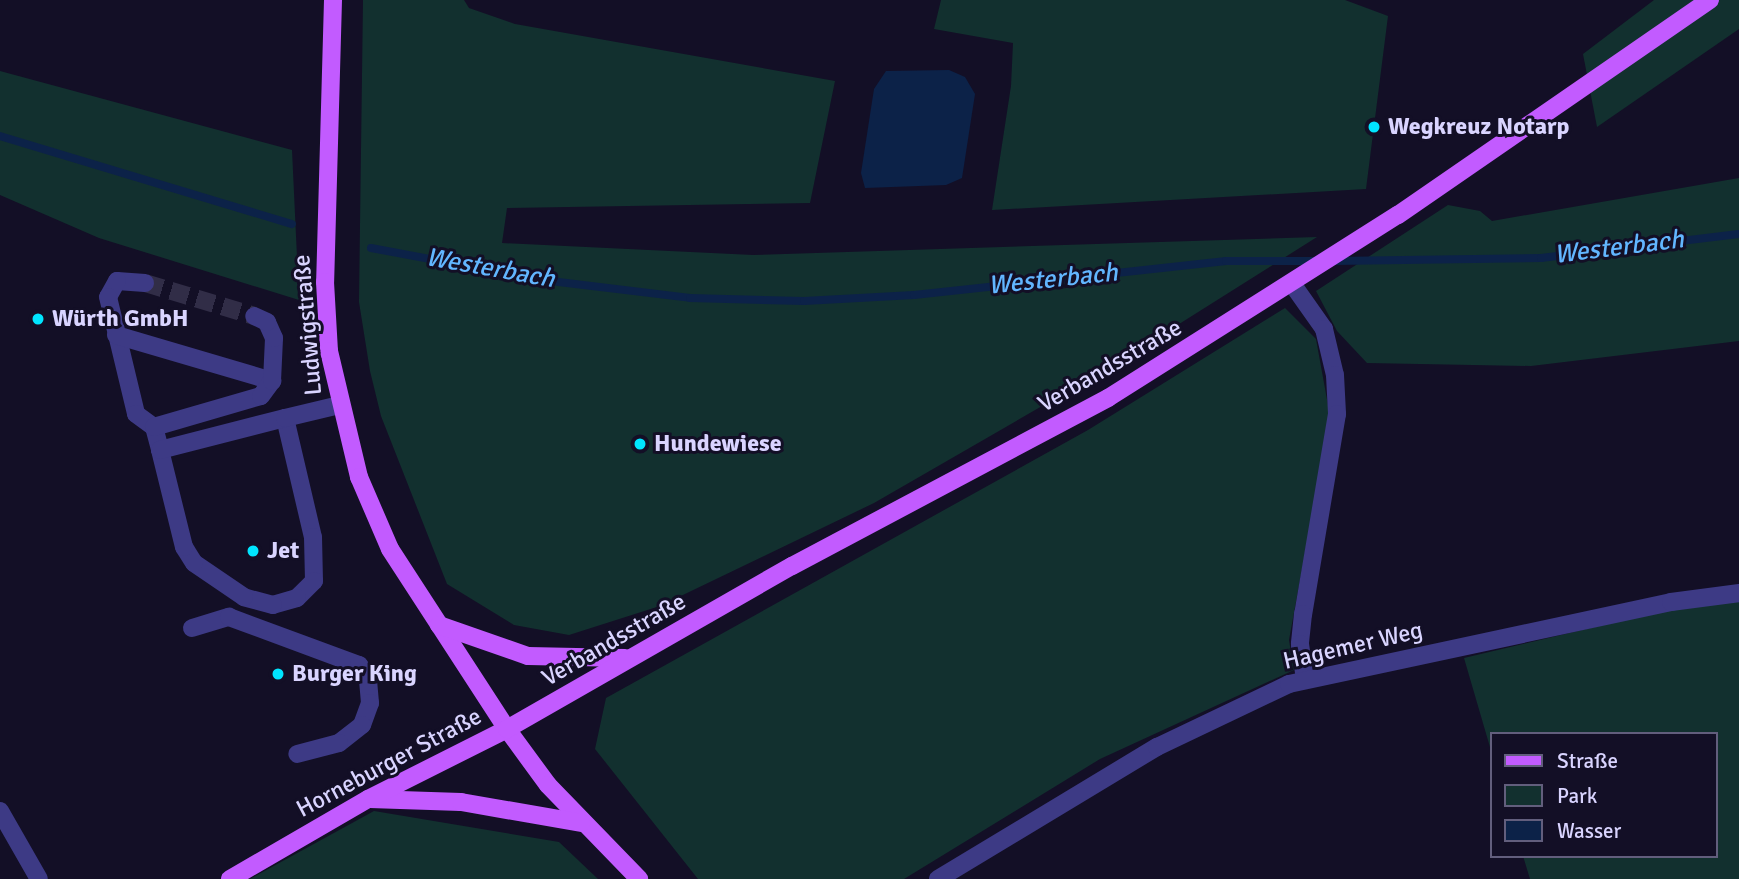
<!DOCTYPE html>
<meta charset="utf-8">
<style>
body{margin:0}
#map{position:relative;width:1739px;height:879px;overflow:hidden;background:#130f26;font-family:Signika,sans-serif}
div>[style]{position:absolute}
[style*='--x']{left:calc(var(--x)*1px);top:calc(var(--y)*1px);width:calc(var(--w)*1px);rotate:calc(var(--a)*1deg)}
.green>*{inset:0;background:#12302f}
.water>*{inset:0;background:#0c2248}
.stream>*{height:8px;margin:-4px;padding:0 4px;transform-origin:4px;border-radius:4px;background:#0c2248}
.minor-tunnel>*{height:18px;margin-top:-9px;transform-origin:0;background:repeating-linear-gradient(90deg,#312d47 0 18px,transparent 0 27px)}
.minor>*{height:18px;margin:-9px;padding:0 9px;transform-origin:9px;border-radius:9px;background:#3d3a85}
.major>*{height:18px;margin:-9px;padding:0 9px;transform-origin:9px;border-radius:9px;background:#c25bff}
.dots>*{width:19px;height:19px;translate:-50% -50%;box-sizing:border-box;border:4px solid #130f26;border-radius:50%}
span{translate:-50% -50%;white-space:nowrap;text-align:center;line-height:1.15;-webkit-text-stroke:6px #130f26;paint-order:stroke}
.poi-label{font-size:24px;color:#d9d4ff;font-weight:700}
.left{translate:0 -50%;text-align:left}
.street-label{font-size:24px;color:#d9d4ff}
.water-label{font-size:26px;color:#62b6ff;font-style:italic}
.legend{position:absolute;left:1490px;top:732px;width:228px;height:126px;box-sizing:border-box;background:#130f26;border:2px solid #625e7d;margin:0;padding:9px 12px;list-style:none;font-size:21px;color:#d9d4ff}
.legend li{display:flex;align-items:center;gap:14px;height:35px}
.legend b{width:35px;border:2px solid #625e7d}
</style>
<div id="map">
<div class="green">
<div style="clip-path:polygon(363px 0,464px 0,469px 8px,515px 24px,835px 81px,810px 203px,507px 208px,502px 243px,753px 255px,1317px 237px,1122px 360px,874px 503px,660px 606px,569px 635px,514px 625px,447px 584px,381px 416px,370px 371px,359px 302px)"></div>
<div style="clip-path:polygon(941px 0,1345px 0,1388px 16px,1366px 189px,992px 210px,1011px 86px,1013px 43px,934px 29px)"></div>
<div style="clip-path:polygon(1654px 0,1739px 0,1739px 29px,1597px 127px,1583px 54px)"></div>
<div style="clip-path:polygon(0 71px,292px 150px,299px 300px,99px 238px,0 195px)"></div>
<div style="clip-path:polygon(1739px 178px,1739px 341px,1531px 366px,1367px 363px,1337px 331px,1316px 291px,1448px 205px,1480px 211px,1492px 221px)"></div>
<div style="clip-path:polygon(1285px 308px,1316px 339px,1330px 416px,1289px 640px,1294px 670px,1100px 759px,904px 879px,698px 879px,595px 749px,606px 698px,1088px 430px)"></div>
<div style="clip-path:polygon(1739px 601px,1739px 879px,1530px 879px,1523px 856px,1716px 856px,1716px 734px,1492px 734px,1492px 754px,1464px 658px,1675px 608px)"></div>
<div style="clip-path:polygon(374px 811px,559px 842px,598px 879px,250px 879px)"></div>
</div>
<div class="water">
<div style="clip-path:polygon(949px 70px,965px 77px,975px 94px,962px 178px,946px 185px,865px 188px,861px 173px,874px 89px,886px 71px)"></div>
</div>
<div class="stream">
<div style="--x:0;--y:136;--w:305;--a:16.8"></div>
<div style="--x:371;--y:248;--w:174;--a:10.6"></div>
<div style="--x:542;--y:280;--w:149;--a:6.9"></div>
<div style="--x:690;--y:298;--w:114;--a:1.5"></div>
<div style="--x:804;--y:301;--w:110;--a:-3.1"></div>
<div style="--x:914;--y:295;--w:314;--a:-6.2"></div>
<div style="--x:1226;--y:261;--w:92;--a:0"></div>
<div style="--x:1334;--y:261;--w:207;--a:-0.8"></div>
<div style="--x:1541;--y:258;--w:199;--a:-6.9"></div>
</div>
<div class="minor-tunnel">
<div style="--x:145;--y:283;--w:114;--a:16.8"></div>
</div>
<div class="minor">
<div style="--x:145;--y:283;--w:28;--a:-176"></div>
<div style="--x:117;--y:281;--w:18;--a:119"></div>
<div style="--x:108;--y:297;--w:120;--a:76.5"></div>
<div style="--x:136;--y:414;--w:22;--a:36"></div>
<div style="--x:154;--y:427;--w:24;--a:75"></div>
<div style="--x:1293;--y:285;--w:54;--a:54.8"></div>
<div style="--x:1324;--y:329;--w:47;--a:76.6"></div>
<div style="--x:1335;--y:375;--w:39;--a:87"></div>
<div style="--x:1337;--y:414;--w:203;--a:99.6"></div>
<div style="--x:1303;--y:614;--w:30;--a:96"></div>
<div style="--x:1300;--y:644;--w:34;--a:82"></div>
<div style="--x:116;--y:335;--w:163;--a:16.4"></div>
<div style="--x:285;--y:418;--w:122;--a:76.8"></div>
<div style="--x:313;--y:537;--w:44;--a:88.7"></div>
<div style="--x:314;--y:581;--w:24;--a:135"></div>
<div style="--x:297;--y:598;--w:25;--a:164"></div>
<div style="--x:273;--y:605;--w:30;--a:-165"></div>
<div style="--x:244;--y:597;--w:60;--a:-145.8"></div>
<div style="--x:194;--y:563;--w:19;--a:-122"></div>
<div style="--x:184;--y:547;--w:100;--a:-103.9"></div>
<div style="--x:160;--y:450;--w:129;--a:-14.4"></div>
<div style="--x:285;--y:418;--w:56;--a:-13.5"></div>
<div style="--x:154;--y:427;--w:111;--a:-16.2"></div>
<div style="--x:261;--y:396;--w:19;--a:-54"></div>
<div style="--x:272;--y:381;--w:43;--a:-87.3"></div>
<div style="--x:274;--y:338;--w:17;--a:-114"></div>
<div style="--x:267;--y:322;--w:14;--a:-155"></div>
<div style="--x:192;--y:628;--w:39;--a:-17"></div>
<div style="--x:229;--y:617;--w:139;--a:20.3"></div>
<div style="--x:359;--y:665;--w:17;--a:59"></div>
<div style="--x:368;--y:680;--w:23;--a:85"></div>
<div style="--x:370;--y:703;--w:23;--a:110"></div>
<div style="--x:362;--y:725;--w:29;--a:142"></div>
<div style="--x:339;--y:743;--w:43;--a:165.3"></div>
<div style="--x:0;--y:811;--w:78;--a:60.2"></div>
<div style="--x:938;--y:879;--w:256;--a:-31.1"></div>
<div style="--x:1157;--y:747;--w:146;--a:-25.5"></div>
<div style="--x:1289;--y:684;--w:391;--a:-12.1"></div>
<div style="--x:1671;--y:602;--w:69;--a:-7.5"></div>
</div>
<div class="major">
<div style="--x:333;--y:0;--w:282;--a:91.6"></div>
<div style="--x:325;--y:282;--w:69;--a:86.7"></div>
<div style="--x:329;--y:351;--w:130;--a:76.6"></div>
<div style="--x:359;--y:477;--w:78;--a:66.7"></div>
<div style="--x:390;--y:549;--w:215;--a:57"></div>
<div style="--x:507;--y:729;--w:69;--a:53.8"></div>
<div style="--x:548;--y:785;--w:131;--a:45.9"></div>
<div style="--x:439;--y:625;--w:94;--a:19.2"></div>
<div style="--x:528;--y:656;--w:97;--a:1.2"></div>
<div style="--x:370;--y:799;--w:91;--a:1.9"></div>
<div style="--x:461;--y:802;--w:122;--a:9.9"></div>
<div style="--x:230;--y:879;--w:160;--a:-30.1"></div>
<div style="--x:368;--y:799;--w:156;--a:-26.7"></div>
<div style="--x:507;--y:729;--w:328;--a:-29.8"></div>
<div style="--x:792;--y:566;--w:358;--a:-28"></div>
<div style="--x:1108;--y:398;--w:343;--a:-32.3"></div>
<div style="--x:1398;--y:215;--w:379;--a:-34.6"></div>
</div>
<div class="dots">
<div style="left:1374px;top:127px;background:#00e5ff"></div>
<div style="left:38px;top:319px;background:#00e5ff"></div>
<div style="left:640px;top:444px;background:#00e5ff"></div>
<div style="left:253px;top:551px;background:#00e5ff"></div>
<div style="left:278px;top:674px;background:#00e5ff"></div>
</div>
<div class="poi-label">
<span class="left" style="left:1388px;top:127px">Wegkreuz Notarp</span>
<span class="left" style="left:52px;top:319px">Würth GmbH</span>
<span class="left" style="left:654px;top:444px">Hundewiese</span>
<span class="left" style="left:267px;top:551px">Jet</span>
<span class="left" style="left:292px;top:674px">Burger King</span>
</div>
<div class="street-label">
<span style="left:308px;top:325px;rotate:-95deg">Ludwigstraße</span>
<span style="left:1110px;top:366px;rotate:-30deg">Verbandsstraße</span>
<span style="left:614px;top:640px;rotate:-30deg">Verbandsstraße</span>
<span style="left:1353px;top:646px;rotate:-13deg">Hagemer Weg</span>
<span style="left:389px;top:763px;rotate:-28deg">Horneburger Straße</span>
</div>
<div class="water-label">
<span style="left:1619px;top:248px;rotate:-7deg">Westerbach</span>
<span style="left:490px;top:269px;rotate:10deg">Westerbach</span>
<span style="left:1053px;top:280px;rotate:-6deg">Westerbach</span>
</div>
<ul class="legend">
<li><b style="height:9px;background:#c25bff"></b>Straße</li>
<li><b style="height:19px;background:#12302f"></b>Park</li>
<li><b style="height:19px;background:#0c2248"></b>Wasser</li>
</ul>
</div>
